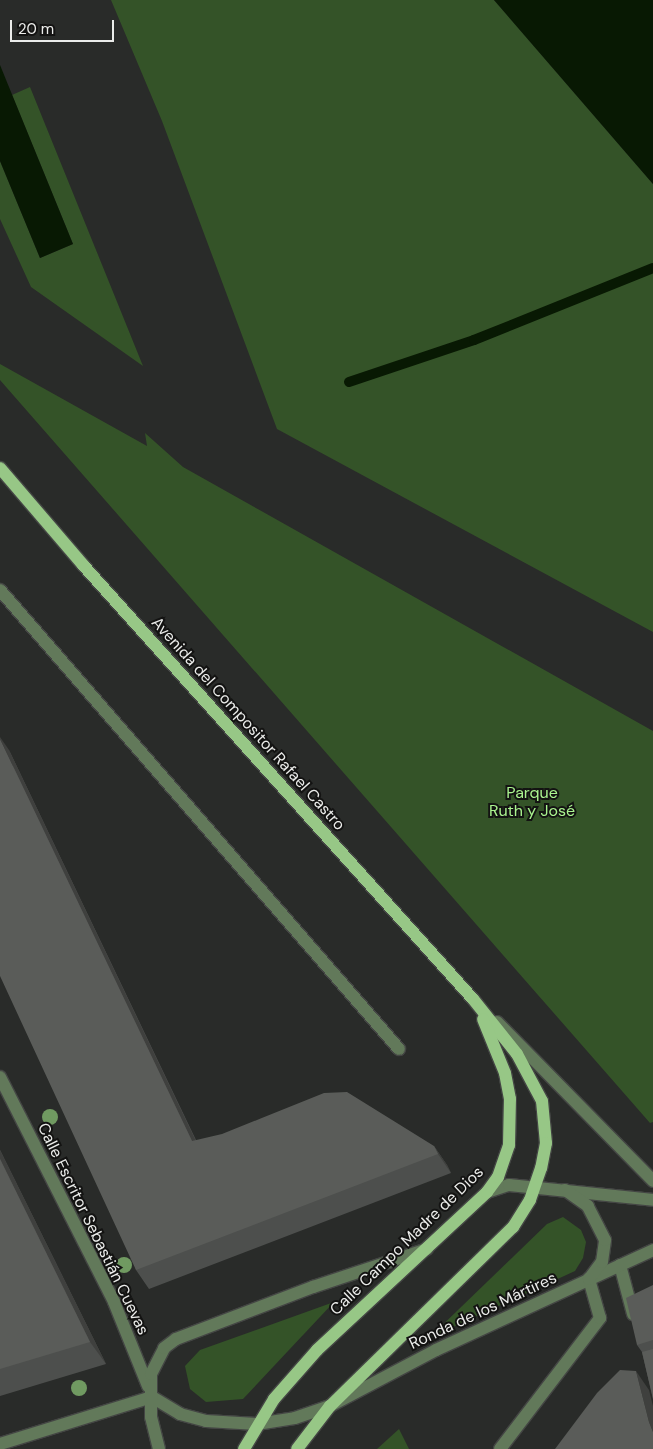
<!DOCTYPE html>
<meta charset="utf-8">
<style>
body{margin:0}
#map{position:relative;width:653px;height:1449px;overflow:hidden;background:#292b29;font-family:"DM Sans",sans-serif}
div>[style]{position:absolute}
[style*='--x']{left:calc(var(--x)*1px);top:calc(var(--y)*1px);width:calc(var(--w)*1px);rotate:calc(var(--a)*1deg)}
.green>*{inset:0;background:#345328}
.water>*{inset:0;background:#081903}
.stream>*{height:10px;margin:-5px;padding:0 5px;transform-origin:5px;border-radius:5px;background:#081903}
.roads{filter:drop-shadow(1px 0 #444644) drop-shadow(-1px 0 #444644) drop-shadow(0 1px #444644) drop-shadow(0 -1px #444644)}
.minor>*{height:12px;margin:-6px;padding:0 6px;transform-origin:6px;border-radius:6px;background:#62795a}
.major>*{height:12px;margin:-6px;padding:0 6px;transform-origin:6px;border-radius:6px;background:#97c786}
.trees>*{width:16px;height:16px;margin:-8px;border-radius:50%;background:#709a61}
.wall>*{inset:0;background:#4d4f4d}
.shaded-wall>*{inset:0;background:#3f403e}
.building>*{inset:0;background:#5a5c59}
span{translate:-50% -50%;white-space:nowrap;text-align:center;line-height:1.15;-webkit-text-stroke:4px #131312;paint-order:stroke}
.street-label{font-size:16px;color:#ebecea}
.park-label{font-size:16px;color:#aaf48f}
.scale{position:absolute;left:10px;top:20px;width:104px;height:22px;box-sizing:border-box;border:2px solid #ebecea;border-top:0;padding-left:6px;font-size:15px;line-height:18px;white-space:nowrap;color:#ebecea;-webkit-text-stroke:4px #131312;paint-order:stroke}
</style>
<div id="map">
<div class="green">
<div style="clip-path:polygon(111px 0,494px 0,653px 184px,653px 632px,277px 429px,162px 121px)"></div>
<div style="clip-path:polygon(30px 87px,143px 366px,31px 287px,0 219px,0 161px,40px 258px,73px 244px,12px 95px)"></div>
<div style="clip-path:polygon(0 364px,147px 446px,145px 433px,183px 467px,653px 731px,653px 1122px,650px 1123px,0 380px)"></div>
<div style="clip-path:polygon(563px 1217px,581px 1230px,586px 1242px,583px 1258px,575px 1271px,429px 1338px,547px 1224px)"></div>
<div style="clip-path:polygon(334px 1302px,243px 1399px,206px 1402px,190px 1389px,185px 1366px,200px 1350px)"></div>
<div style="clip-path:polygon(399px 1429px,409px 1449px,377px 1449px)"></div>
</div>
<div class="water">
<div style="clip-path:polygon(494px 0,653px 0,653px 184px)"></div>
<div style="clip-path:polygon(0 65px,73px 244px,40px 258px,0 161px)"></div>
</div>
<div class="stream">
<div style="--x:349;--y:382;--w:132;--a:-18.6"></div>
<div style="--x:474;--y:340;--w:193;--a:-21.9"></div>
</div>
<div class="roads">
<div class="minor">
<div style="--x:0;--y:590;--w:608;--a:49"></div>
<div style="--x:497;--y:1022;--w:223;--a:45.5"></div>
<div style="--x:0;--y:1077;--w:252;--a:63.1"></div>
<div style="--x:114;--y:1302;--w:91;--a:68"></div>
<div style="--x:487;--y:1192;--w:23;--a:-18"></div>
<div style="--x:509;--y:1185;--w:145;--a:5.9"></div>
<div style="--x:620;--y:1265;--w:51;--a:75.1"></div>
<div style="--x:152;--y:1397;--w:33;--a:31"></div>
<div style="--x:180;--y:1414;--w:27;--a:15"></div>
<div style="--x:206;--y:1421;--w:51;--a:3.4"></div>
<div style="--x:257;--y:1424;--w:38;--a:-9"></div>
<div style="--x:295;--y:1418;--w:37;--a:-19"></div>
<div style="--x:330;--y:1406;--w:120;--a:-27.8"></div>
<div style="--x:436;--y:1350;--w:239;--a:-24.7"></div>
<div style="--x:0;--y:1444;--w:159;--a:-17.2"></div>
<div style="--x:159;--y:1449;--w:33;--a:-104"></div>
<div style="--x:151;--y:1417;--w:43;--a:-90"></div>
<div style="--x:151;--y:1374;--w:29;--a:-63"></div>
<div style="--x:164;--y:1348;--w:15;--a:-37"></div>
<div style="--x:176;--y:1339;--w:147;--a:-20.8"></div>
<div style="--x:313;--y:1287;--w:120;--a:-18.4"></div>
<div style="--x:500;--y:1449;--w:165;--a:-52.6"></div>
<div style="--x:600;--y:1318;--w:41;--a:-105.8"></div>
<div style="--x:589;--y:1279;--w:21;--a:-53"></div>
<div style="--x:602;--y:1262;--w:22;--a:-82"></div>
<div style="--x:605;--y:1240;--w:38;--a:-117"></div>
<div style="--x:588;--y:1206;--w:28;--a:-145"></div>
</div>
<div class="major">
<div style="--x:0;--y:468;--w:128;--a:49.4"></div>
<div style="--x:83;--y:565;--w:583;--a:48.06"></div>
<div style="--x:473;--y:999;--w:70;--a:51.3"></div>
<div style="--x:517;--y:1054;--w:53;--a:62"></div>
<div style="--x:542;--y:1101;--w:42;--a:84.6"></div>
<div style="--x:546;--y:1143;--w:25;--a:101"></div>
<div style="--x:541;--y:1168;--w:34;--a:109"></div>
<div style="--x:530;--y:1200;--w:32;--a:122"></div>
<div style="--x:513;--y:1227;--w:256;--a:135.6"></div>
<div style="--x:330;--y:1406;--w:54;--a:127.5"></div>
<div style="--x:244;--y:1449;--w:58;--a:-59"></div>
<div style="--x:274;--y:1399;--w:65;--a:-48.7"></div>
<div style="--x:317;--y:1350;--w:232;--a:-42.9"></div>
<div style="--x:487;--y:1192;--w:19;--a:-54"></div>
<div style="--x:498;--y:1177;--w:34;--a:-71"></div>
<div style="--x:509;--y:1145;--w:46;--a:-88.8"></div>
<div style="--x:510;--y:1099;--w:26;--a:-101"></div>
<div style="--x:505;--y:1073;--w:58;--a:-112.2"></div>
</div>
</div>
<div class="trees">
<div style="left:50px;top:1117px"></div>
<div style="left:124px;top:1265px"></div>
<div style="left:79px;top:1388px"></div>
</div>
<div class="wall">
<div style="clip-path:polygon(9px 750px,196px 1140px,434px 1146px,447px 1165px,451px 1173px,149px 1289px,136px 1270px)"></div>
<div style="clip-path:polygon(0 1150px,106px 1364px,0 1396px)"></div>
<div style="clip-path:polygon(653px 1285px,653px 1399px,642px 1352px,637px 1345px)"></div>
</div>
<div class="shaded-wall">
<div style="clip-path:polygon(0 737px,9px 750px,205px 1160px,192px 1141px,0 739px)"></div>
<div style="clip-path:polygon(434px 1146px,447px 1165px,451px 1173px,438px 1154px)"></div>
<div style="clip-path:polygon(0 1150px,106px 1364px,90px 1342px,0 1159px)"></div>
<div style="clip-path:polygon(636px 1371px,649px 1390px,653px 1406px,653px 1432px,649px 1422px)"></div>
</div>
<div class="building">
<div style="clip-path:polygon(0 739px,192px 1141px,222px 1134px,324px 1093px,347px 1092px,434px 1146px,438px 1154px,136px 1270px,0 976px)"></div>
<div style="clip-path:polygon(0 1159px,90px 1342px,0 1369px)"></div>
<div style="clip-path:polygon(653px 1285px,653px 1340px,637px 1345px,626px 1298px)"></div>
<div style="clip-path:polygon(653px 1349px,653px 1399px,642px 1352px)"></div>
<div style="clip-path:polygon(620px 1370px,636px 1371px,649px 1422px,653px 1432px,653px 1449px,555px 1449px,597px 1393px)"></div>
</div>
<div class="street-label">
<span style="left:248px;top:724px;rotate:48deg">Avenida del Compositor Rafael Castro</span>
<span style="left:93px;top:1229px;rotate:64deg">Calle Escritor Sebastián Cuevas</span>
<span style="left:407px;top:1241px;rotate:-44deg">Calle Campo Madre de Dios</span>
<span style="left:483px;top:1311px;rotate:-25deg">Ronda de los Mártires</span>
</div>
<div class="park-label">
<span style="left:532px;top:802px">Parque<br>Ruth y José</span>
</div>
<div class="scale">20 m</div>
</div>
